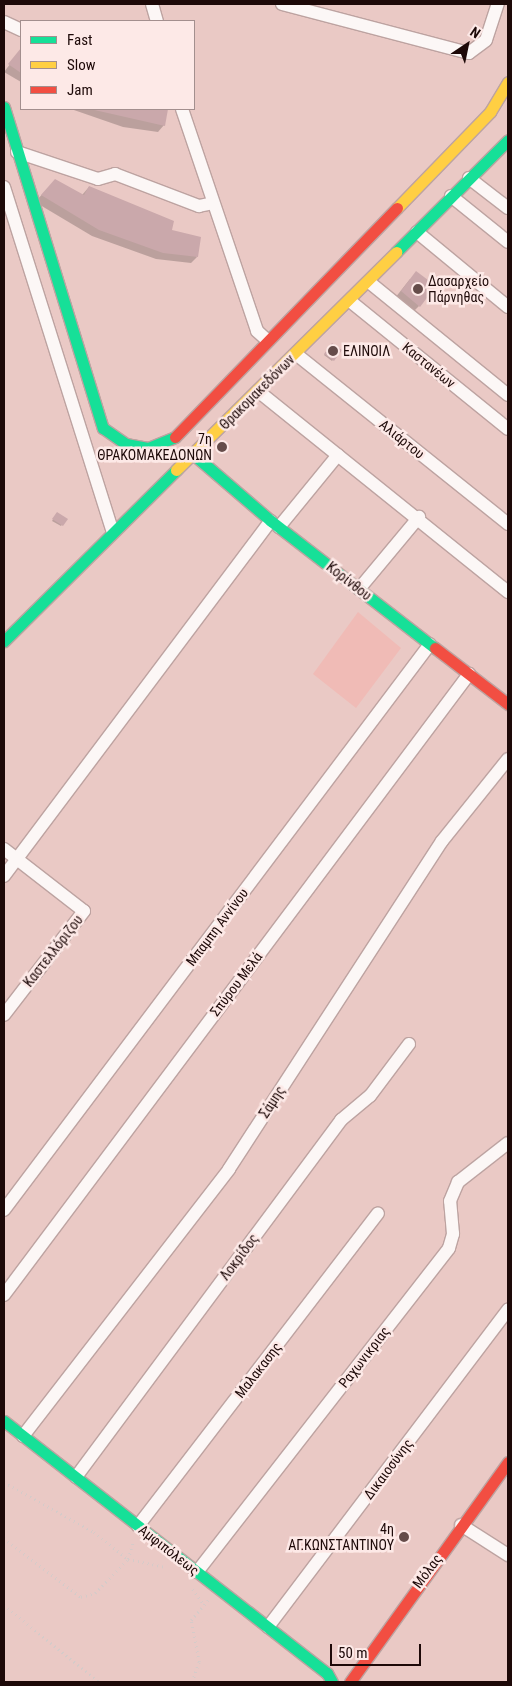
<!DOCTYPE html>
<meta charset="utf-8">
<style>
body{margin:0}
#map{position:relative;width:512px;height:1686px;overflow:hidden;background:#eac9c5;font-family:"Roboto Condensed",sans-serif}
div>[style]{position:absolute}
[style*='--x']{left:calc(var(--x)*1px);top:calc(var(--y)*1px);width:calc(var(--w)*1px);rotate:calc(var(--a)*1deg)}
.built>*{inset:0;background:#f0bbb6}
.shadow>*{inset:0;background:#0003}
.building>*{inset:0;background:#caa8ab}
.path>*{height:2.5px;margin-top:-1.25px;transform-origin:0;background:repeating-linear-gradient(90deg,#d5cbc9 0 1px,transparent 0 5px)}
.roads{filter:drop-shadow(1px 0 #bda3a1) drop-shadow(-1px 0 #bda3a1) drop-shadow(0 1px #bda3a1) drop-shadow(0 -1px #bda3a1)}
.street>*{height:12px;margin:-6px;padding:0 6px;transform-origin:6px;border-radius:6px;background:#fcf7f6}
.fast>*{height:11px;margin:-5.5px;padding:0 5.5px;transform-origin:5.5px;border-radius:5.5px;background:#16e098}
.slow>*{height:11px;margin:-5.5px;padding:0 5.5px;transform-origin:5.5px;border-radius:5.5px;background:#ffcf43}
.jam>*{height:11px;margin:-5.5px;padding:0 5.5px;transform-origin:5.5px;border-radius:5.5px;background:#f24e42}
.dots>*{width:14px;height:14px;translate:-50% -50%;box-sizing:border-box;border:2px solid #fde9e7;border-radius:50%}
span{translate:-50% -50%;white-space:nowrap;text-align:center;line-height:1.15;-webkit-text-stroke:5px #fde9e7;paint-order:stroke}
.poi-label{font-size:14px;color:#1d0908}
.left{translate:0 -50%;text-align:left}
.right{translate:-100% -50%;text-align:right}
.street-label{font-size:14px;color:#1d0908}
.frame{position:absolute;inset:0;border:5px solid #1d0908;pointer-events:none}
.legend{position:absolute;left:20px;top:20px;width:175px;height:90px;box-sizing:border-box;background:#fde9e7;border:1px solid #a38f8e;margin:0;padding:6px 9px;list-style:none;font-size:15px;color:#1d0908}
.legend li{display:flex;align-items:center;gap:10px;height:25px}
.legend b{width:25px;border:1px solid #a38f8e}
.north{position:absolute;left:442px;top:20px;width:50px;height:50px;-webkit-text-stroke:4px #fde9e7;paint-order:stroke;rotate:34deg;font-size:14px;font-weight:700;line-height:20px;text-align:center;color:#1d0908}
.north::after{content:'';display:block;margin:auto;width:18px;height:22px;background:#1d0908;clip-path:polygon(50% 0,100% 100%,50% 72%,0 100%)}
.scale{position:absolute;left:330px;top:1644px;width:91px;height:22px;box-sizing:border-box;border:2px solid #1d0908;border-top:0;padding-left:6px;font-size:15px;line-height:18px;white-space:nowrap;color:#1d0908;-webkit-text-stroke:4px #fde9e7;paint-order:stroke}
</style>
<div id="map">
<div class="built">
<div style="clip-path:polygon(358px 612px,401px 648px,356px 708px,313px 674px)"></div>
</div>
<div class="shadow">
<div style="clip-path:polygon(21px 50px,21px 82px,4px 72px)"></div>
<div style="clip-path:polygon(71px 109px,167px 109px,164px 125px,158px 132px,123px 127px)"></div>
<div style="clip-path:polygon(49px 187px,82px 195px,89px 187px,171px 231px,197px 257px,191px 263px,156px 259px,92px 236px,35px 202px)"></div>
<div style="clip-path:polygon(410px 279px,419px 306px,413px 312px,395px 298px)"></div>
<div style="clip-path:polygon(332px 345px,340px 351px,332px 361px,324px 355px)"></div>
<div style="clip-path:polygon(57px 513px,66px 519px,61px 526px,52px 521px)"></div>
</div>
<div class="building">
<div style="clip-path:polygon(21px 48px,21px 73px,8px 64px)"></div>
<div style="clip-path:polygon(90px 109px,168px 109px,165px 126px)"></div>
<div style="clip-path:polygon(55px 179px,84px 195px,89px 186px,174px 221px,172px 230px,201px 237px,198px 257px,163px 253px,99px 230px,41px 195px)"></div>
<div style="clip-path:polygon(416px 271px,436px 286px,420px 307px,401px 291px)"></div>
<div style="clip-path:polygon(332px 343px,342px 350px,334px 361px,324px 354px)"></div>
<div style="clip-path:polygon(57px 512px,68px 519px,63px 526px,52px 519px)"></div>
</div>
<div class="path">
<div style="--x:4;--y:1482;--w:103;--a:29.1"></div>
<div style="--x:94;--y:1532;--w:43;--a:38.5"></div>
<div style="--x:128;--y:1559;--w:39;--a:12"></div>
<div style="--x:4;--y:1538;--w:97;--a:37.5"></div>
<div style="--x:81;--y:1597;--w:15;--a:-16"></div>
<div style="--x:95;--y:1593;--w:47;--a:-45.9"></div>
<div style="--x:128;--y:1559;--w:19;--a:-74"></div>
<div style="--x:193;--y:1589;--w:19;--a:54"></div>
<div style="--x:4;--y:1605;--w:122;--a:39"></div>
<div style="--x:192;--y:1682;--w:21;--a:-71"></div>
<div style="--x:199;--y:1662;--w:43;--a:-100.8"></div>
<div style="--x:191;--y:1620;--w:28;--a:-49"></div>
</div>
<div class="roads">
<div class="street">
<div style="--x:152;--y:4;--w:18;--a:74"></div>
<div style="--x:282;--y:4;--w:193;--a:14.7"></div>
<div style="--x:469;--y:53;--w:21;--a:-37"></div>
<div style="--x:486;--y:40;--w:38;--a:-72"></div>
<div style="--x:4;--y:22;--w:19;--a:25"></div>
<div style="--x:182;--y:109;--w:234;--a:71.3"></div>
<div style="--x:257;--y:331;--w:12;--a:42"></div>
<div style="--x:17;--y:152;--w:85;--a:18.4"></div>
<div style="--x:98;--y:179;--w:18;--a:-16"></div>
<div style="--x:115;--y:174;--w:90;--a:20.9"></div>
<div style="--x:199;--y:206;--w:14;--a:-12"></div>
<div style="--x:469;--y:178;--w:49;--a:37.6"></div>
<div style="--x:4;--y:187;--w:362;--a:72.5"></div>
<div style="--x:451;--y:196;--w:73;--a:38.9"></div>
<div style="--x:417;--y:232;--w:118;--a:39.5"></div>
<div style="--x:369;--y:282;--w:179;--a:39.1"></div>
<div style="--x:350;--y:301;--w:203;--a:39"></div>
<div style="--x:296;--y:354;--w:272;--a:38.7"></div>
<div style="--x:258;--y:391;--w:321;--a:38.8"></div>
<div style="--x:279;--y:527;--w:93;--a:-50.7"></div>
<div style="--x:359;--y:589;--w:94;--a:-50.2"></div>
<div style="--x:4;--y:849;--w:101;--a:37.8"></div>
<div style="--x:84;--y:911;--w:131;--a:127.6"></div>
<div style="--x:4;--y:876;--w:444;--a:-53.1"></div>
<div style="--x:4;--y:1210;--w:708;--a:-53.03"></div>
<div style="--x:4;--y:1295;--w:776;--a:-53.17"></div>
<div style="--x:23;--y:1436;--w:337;--a:-52.3"></div>
<div style="--x:229;--y:1169;--w:391;--a:-57"></div>
<div style="--x:442;--y:841;--w:105;--a:-51.2"></div>
<div style="--x:76;--y:1477;--w:445;--a:-53.4"></div>
<div style="--x:341;--y:1120;--w:38;--a:-40"></div>
<div style="--x:370;--y:1096;--w:65;--a:-53.1"></div>
<div style="--x:461;--y:1525;--w:56;--a:32.6"></div>
<div style="--x:138;--y:1526;--w:394;--a:-52.5"></div>
<div style="--x:197;--y:1572;--w:410;--a:-52.1"></div>
<div style="--x:449;--y:1248;--w:15;--a:-74"></div>
<div style="--x:453;--y:1234;--w:33;--a:-95"></div>
<div style="--x:450;--y:1201;--w:21;--a:-67"></div>
<div style="--x:458;--y:1182;--w:63;--a:-38"></div>
<div style="--x:268;--y:1627;--w:398;--a:-52.9"></div>
</div>
<div class="fast">
<div style="--x:4;--y:107;--w:336;--a:72.9"></div>
<div style="--x:103;--y:428;--w:28;--a:35"></div>
<div style="--x:126;--y:444;--w:22;--a:10"></div>
<div style="--x:148;--y:448;--w:29;--a:-22"></div>
<div style="--x:396;--y:252;--w:158;--a:-45"></div>
<div style="--x:193;--y:454;--w:103;--a:40.7"></div>
<div style="--x:271;--y:521;--w:207;--a:37.8"></div>
<div style="--x:4;--y:641;--w:243;--a:-44.8"></div>
<div style="--x:4;--y:1421;--w:410;--a:38"></div>
<div style="--x:327;--y:1673;--w:10;--a:61"></div>
</div>
<div class="slow">
<div style="--x:397;--y:208;--w:134;--a:-45.9"></div>
<div style="--x:490;--y:112;--w:35;--a:-59"></div>
<div style="--x:176;--y:470;--w:310;--a:-44.7"></div>
</div>
<div class="jam">
<div style="--x:175;--y:437;--w:319;--a:-45.9"></div>
<div style="--x:435;--y:648;--w:92;--a:37.5"></div>
<div style="--x:350;--y:1682;--w:271;--a:-54.3"></div>
</div>
</div>
<div class="dots">
<div style="left:418px;top:289px;background:#654c4a"></div>
<div style="left:333px;top:351px;background:#654c4a"></div>
<div style="left:222px;top:447px;background:#654c4a"></div>
<div style="left:404px;top:1537px;background:#654c4a"></div>
</div>
<div class="poi-label">
<span class="left" style="left:428px;top:289px">Δασαρχείο<br>Πάρνηθας</span>
<span class="left" style="left:343px;top:351px">ΕΛΙΝΟΙΛ</span>
<span class="right" style="left:212px;top:447px">7η<br>ΘΡΑΚΟΜΑΚΕΔΟΝΩΝ</span>
<span class="right" style="left:394px;top:1537px">4η<br>ΑΓ.ΚΩΝΣΤΑΝΤΙΝΟΥ</span>
</div>
<div class="street-label">
<span style="left:429px;top:365px;rotate:39deg">Καστανέων</span>
<span style="left:257px;top:392px;rotate:-45deg">Θρακομακεδόνων</span>
<span style="left:402px;top:439px;rotate:39deg">Αλιάρτου</span>
<span style="left:349px;top:581px;rotate:38deg">Κορίνθου</span>
<span style="left:217px;top:927px;rotate:-53deg">Μπαμπη Αννίνου</span>
<span style="left:53px;top:951px;rotate:-52deg">Καστελλόριζου</span>
<span style="left:236px;top:984px;rotate:-53deg">Σπύρου Μελά</span>
<span style="left:272px;top:1102px;rotate:-57deg">Σάμης</span>
<span style="left:239px;top:1257px;rotate:-53deg">Λοκρίδος</span>
<span style="left:364px;top:1357px;rotate:-52deg">Ραχωνικριας</span>
<span style="left:258px;top:1370px;rotate:-52deg">Μαλακασης</span>
<span style="left:388px;top:1469px;rotate:-53deg">Δικαιοσύνης</span>
<span style="left:169px;top:1550px;rotate:38deg">Αμφιπόλεως</span>
<span style="left:427px;top:1571px;rotate:-53deg">Μόλας</span>
</div>
<div class="frame"></div>
<ul class="legend">
<li><b style="height:6px;background:#16e098"></b>Fast</li>
<li><b style="height:6px;background:#ffcf43"></b>Slow</li>
<li><b style="height:6px;background:#f24e42"></b>Jam</li>
</ul>
<div class="north">N</div>
<div class="scale">50 m</div>
</div>
